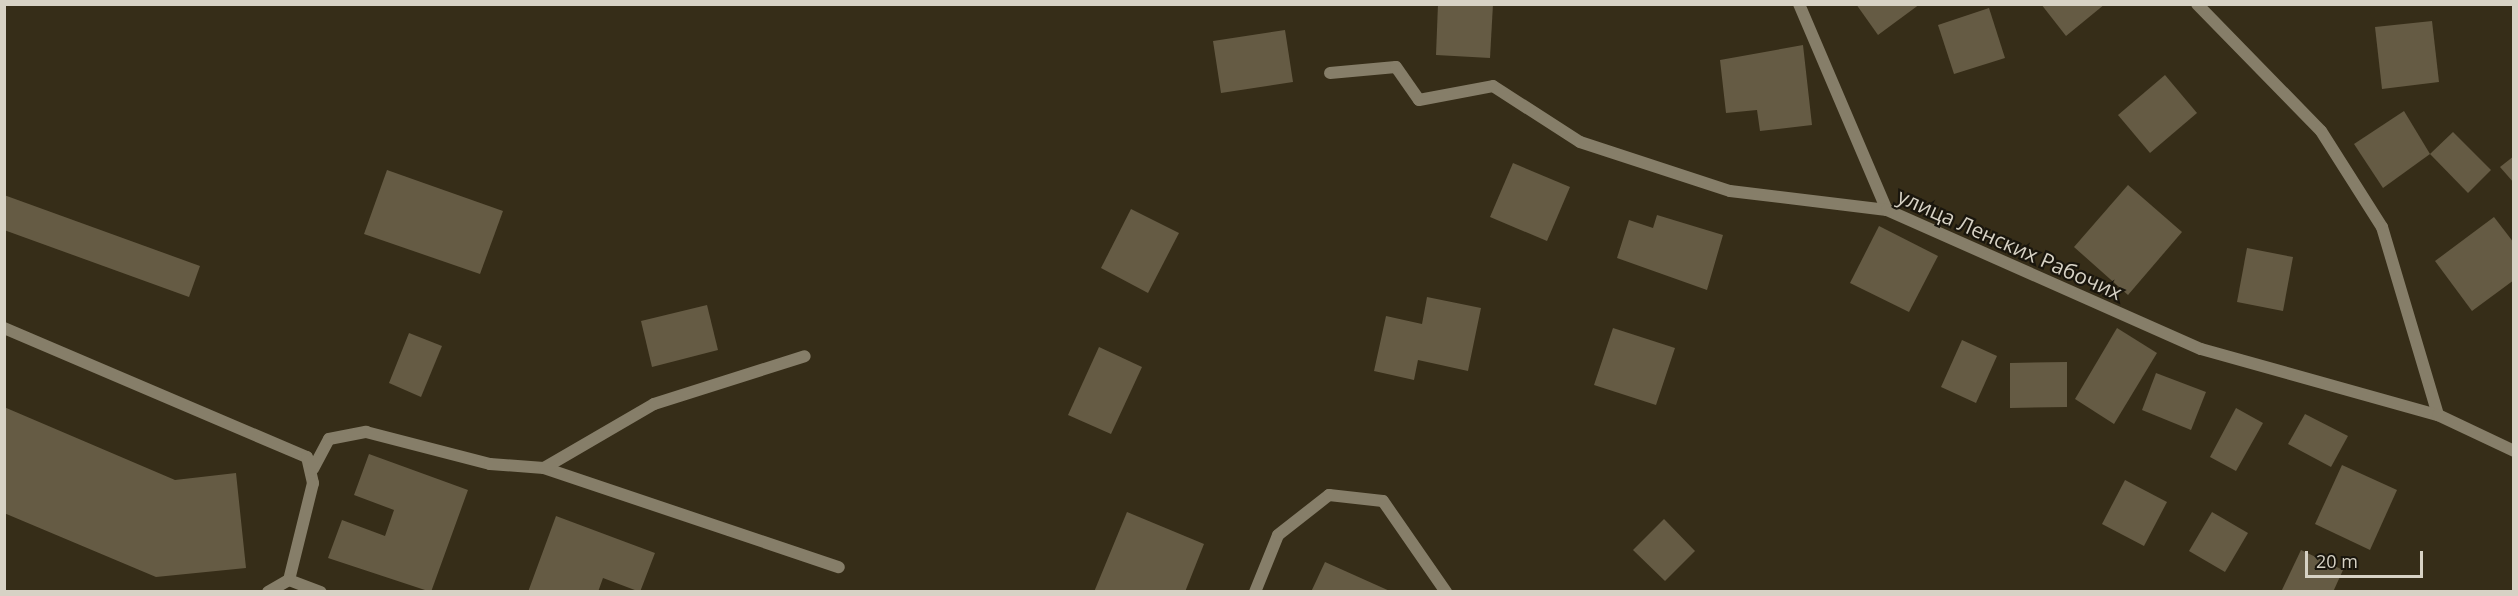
<!DOCTYPE html>
<meta charset="utf-8">
<style>
body{margin:0}
#map{position:relative;width:2518px;height:596px;overflow:hidden;background:#362d18;font-family:"Open Sans",sans-serif}
div>[style]{position:absolute}
[style*='--x']{left:calc(var(--x)*1px);top:calc(var(--y)*1px);width:calc(var(--w)*1px);rotate:calc(var(--a)*1deg)}
.building>*{inset:0;background:#655b44}
.lane>*{height:12px;margin:-6px;padding:0 6px;transform-origin:6px;border-radius:6px;background:#867e69}
.street>*{height:12px;margin:-6px;padding:0 6px;transform-origin:6px;border-radius:6px;background:#867e69}
span{translate:-50% -50%;white-space:nowrap;text-align:center;line-height:1.15;-webkit-text-stroke:4.5px #1a160d;paint-order:stroke}
.street-label{font-size:21px;color:#d7d2c5}
.frame{position:absolute;inset:0;border:6px solid #d7d2c5;pointer-events:none}
.scale{position:absolute;left:2305px;top:551px;width:118px;height:27px;box-sizing:border-box;border:3px solid #d7d2c5;border-top:0;padding-left:8px;font-size:18px;line-height:21px;white-space:nowrap;color:#d7d2c5;-webkit-text-stroke:4px #1a160d;paint-order:stroke}
</style>
<div id="map">
<div class="building">
<div style="clip-path:polygon(1438px 4px,1493px 4px,1490px 58px,1436px 55px)"></div>
<div style="clip-path:polygon(1856px 4px,1920px 4px,1878px 35px)"></div>
<div style="clip-path:polygon(2041px 4px,2105px 4px,2066px 36px)"></div>
<div style="clip-path:polygon(1989px 8px,2005px 58px,1954px 74px,1938px 25px)"></div>
<div style="clip-path:polygon(2432px 21px,2439px 82px,2382px 89px,2375px 27px)"></div>
<div style="clip-path:polygon(1285px 30px,1293px 82px,1221px 93px,1213px 41px)"></div>
<div style="clip-path:polygon(1803px 45px,1812px 125px,1760px 131px,1757px 110px,1726px 113px,1720px 60px)"></div>
<div style="clip-path:polygon(2165px 75px,2197px 113px,2150px 153px,2118px 115px)"></div>
<div style="clip-path:polygon(2404px 111px,2430px 154px,2383px 188px,2354px 144px)"></div>
<div style="clip-path:polygon(2453px 132px,2491px 170px,2468px 193px,2430px 154px)"></div>
<div style="clip-path:polygon(2514px 156px,2514px 183px,2500px 167px)"></div>
<div style="clip-path:polygon(1513px 163px,1570px 187px,1547px 241px,1490px 217px)"></div>
<div style="clip-path:polygon(387px 170px,503px 211px,480px 274px,364px 234px)"></div>
<div style="clip-path:polygon(2128px 185px,2182px 232px,2128px 295px,2074px 247px)"></div>
<div style="clip-path:polygon(4px 195px,200px 266px,189px 297px,4px 230px)"></div>
<div style="clip-path:polygon(1131px 209px,1179px 233px,1148px 293px,1101px 268px)"></div>
<div style="clip-path:polygon(1657px 215px,1723px 235px,1707px 290px,1617px 258px,1629px 220px,1653px 228px)"></div>
<div style="clip-path:polygon(2494px 217px,2514px 243px,2514px 280px,2472px 311px,2435px 261px)"></div>
<div style="clip-path:polygon(1879px 226px,1938px 256px,1909px 312px,1850px 283px)"></div>
<div style="clip-path:polygon(2247px 248px,2293px 257px,2283px 311px,2237px 302px)"></div>
<div style="clip-path:polygon(1427px 297px,1481px 308px,1468px 371px,1418px 360px,1414px 380px,1374px 371px,1386px 316px,1422px 324px)"></div>
<div style="clip-path:polygon(707px 305px,718px 350px,652px 367px,641px 321px)"></div>
<div style="clip-path:polygon(1613px 328px,1675px 348px,1656px 405px,1594px 385px)"></div>
<div style="clip-path:polygon(2117px 328px,2157px 353px,2114px 424px,2075px 399px)"></div>
<div style="clip-path:polygon(409px 333px,442px 346px,421px 397px,389px 383px)"></div>
<div style="clip-path:polygon(1962px 340px,1997px 356px,1976px 403px,1941px 387px)"></div>
<div style="clip-path:polygon(1099px 347px,1142px 367px,1111px 434px,1068px 415px)"></div>
<div style="clip-path:polygon(2067px 362px,2067px 407px,2010px 408px,2010px 363px)"></div>
<div style="clip-path:polygon(2156px 373px,2206px 392px,2191px 430px,2142px 410px)"></div>
<div style="clip-path:polygon(4px 407px,175px 480px,236px 473px,246px 568px,156px 577px,4px 513px)"></div>
<div style="clip-path:polygon(2236px 408px,2263px 423px,2236px 471px,2210px 457px)"></div>
<div style="clip-path:polygon(2305px 414px,2348px 436px,2331px 467px,2288px 444px)"></div>
<div style="clip-path:polygon(369px 454px,468px 490px,431px 592px,328px 558px,342px 520px,385px 536px,394px 510px,354px 495px)"></div>
<div style="clip-path:polygon(2342px 465px,2397px 490px,2370px 550px,2315px 524px)"></div>
<div style="clip-path:polygon(2125px 480px,2167px 502px,2144px 546px,2102px 524px)"></div>
<div style="clip-path:polygon(1127px 512px,1204px 544px,1185px 592px,1094px 592px)"></div>
<div style="clip-path:polygon(2212px 512px,2248px 533px,2225px 572px,2189px 551px)"></div>
<div style="clip-path:polygon(556px 516px,655px 553px,640px 592px,603px 578px,598px 592px,528px 592px)"></div>
<div style="clip-path:polygon(1664px 519px,1695px 551px,1665px 581px,1633px 550px)"></div>
<div style="clip-path:polygon(2301px 550px,2343px 570px,2333px 592px,2281px 592px)"></div>
<div style="clip-path:polygon(1325px 562px,1392px 592px,1311px 592px)"></div>
</div>
<div class="lane">
<div style="--x:4;--y:328;--w:329;--a:23.1"></div>
<div style="--x:307;--y:457;--w:27;--a:77"></div>
<div style="--x:313;--y:483;--w:100;--a:103.9"></div>
<div style="--x:544;--y:468;--w:311;--a:18.6"></div>
<div style="--x:313;--y:469;--w:34;--a:-62"></div>
<div style="--x:329;--y:439;--w:38;--a:-11"></div>
<div style="--x:366;--y:432;--w:128;--a:14.5"></div>
<div style="--x:490;--y:464;--w:54;--a:4.2"></div>
<div style="--x:544;--y:468;--w:127;--a:-30.2"></div>
<div style="--x:654;--y:404;--w:158;--a:-17.6"></div>
<div style="--x:268;--y:592;--w:24;--a:-30"></div>
<div style="--x:289;--y:580;--w:34;--a:21"></div>
</div>
<div class="street">
<div style="--x:1799;--y:4;--w:224;--a:66.9"></div>
<div style="--x:2197;--y:4;--w:177;--a:45.7"></div>
<div style="--x:2321;--y:131;--w:114;--a:57.6"></div>
<div style="--x:2382;--y:227;--w:196;--a:73.4"></div>
<div style="--x:1330;--y:73;--w:66;--a:-5.2"></div>
<div style="--x:1396;--y:67;--w:40;--a:55.1"></div>
<div style="--x:1419;--y:100;--w:75;--a:-10.7"></div>
<div style="--x:1493;--y:86;--w:103;--a:32.8"></div>
<div style="--x:1580;--y:142;--w:158;--a:18.1"></div>
<div style="--x:1730;--y:191;--w:158;--a:6.9"></div>
<div style="--x:1887;--y:210;--w:343;--a:23.9"></div>
<div style="--x:2201;--y:349;--w:246;--a:15.6"></div>
<div style="--x:2438;--y:415;--w:84;--a:25.3"></div>
<div style="--x:1255;--y:592;--w:61;--a:-68"></div>
<div style="--x:1278;--y:535;--w:65;--a:-38.1"></div>
<div style="--x:1329;--y:495;--w:54;--a:6.3"></div>
<div style="--x:1383;--y:501;--w:111;--a:55.3"></div>
</div>
<div class="street-label">
<span style="left:2010px;top:244px;rotate:24deg">улица Ленских Рабочих</span>
</div>
<div class="frame"></div>
<div class="scale">20 m</div>
</div>
